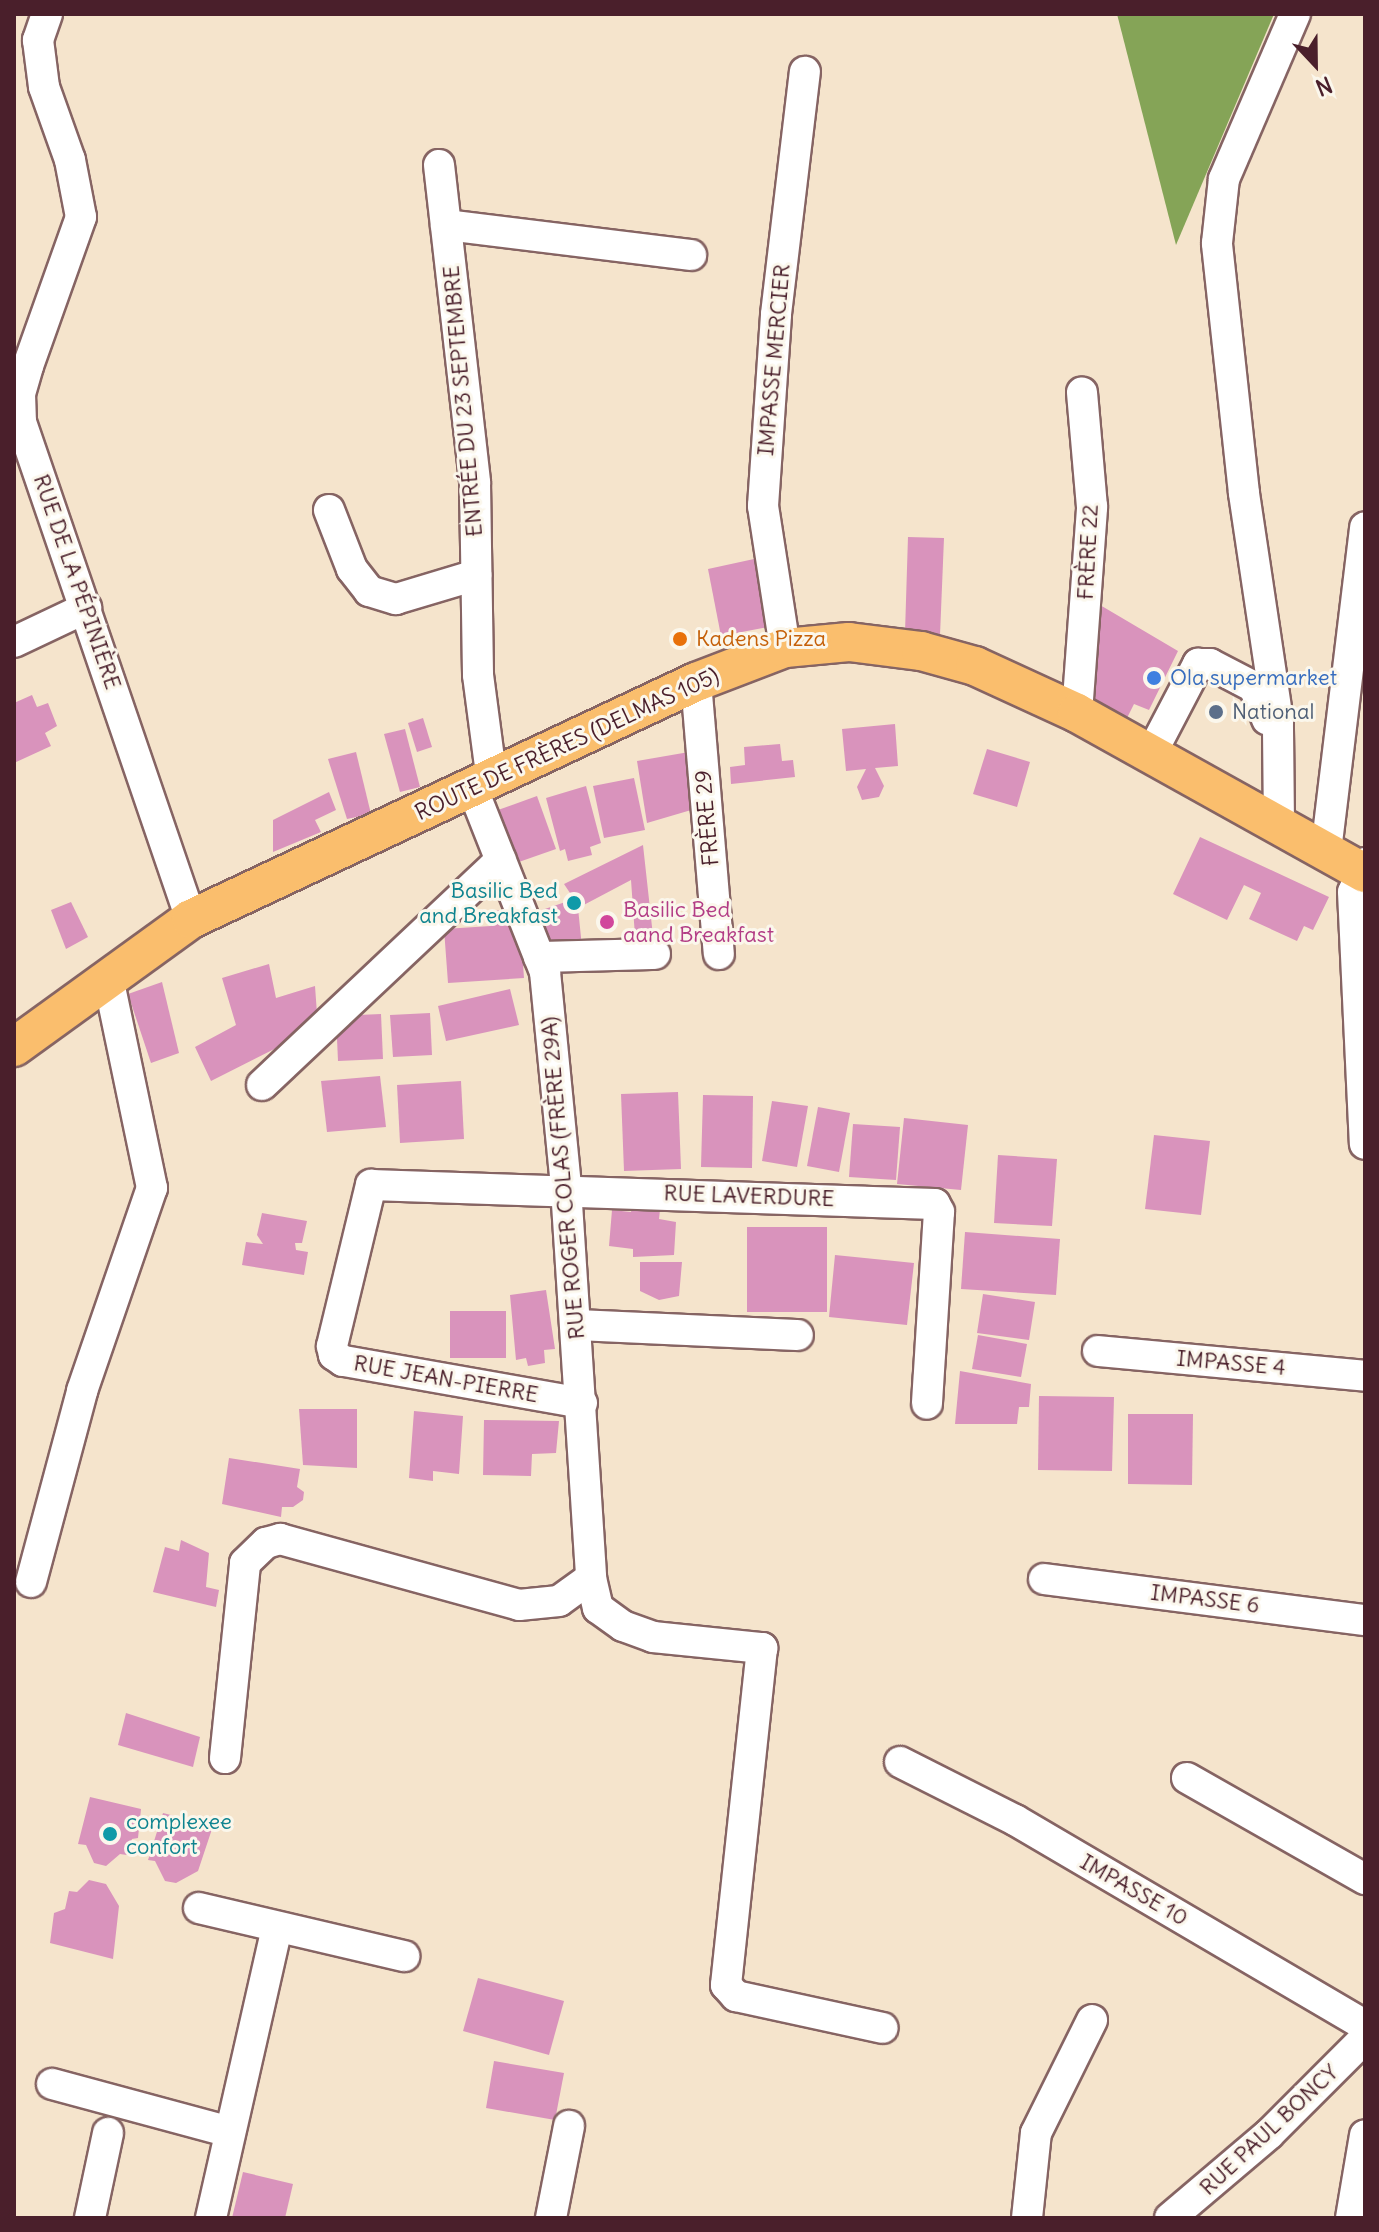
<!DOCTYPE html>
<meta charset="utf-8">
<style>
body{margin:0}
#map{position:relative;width:1379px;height:2232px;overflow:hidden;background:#f5e4cc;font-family:Delius,sans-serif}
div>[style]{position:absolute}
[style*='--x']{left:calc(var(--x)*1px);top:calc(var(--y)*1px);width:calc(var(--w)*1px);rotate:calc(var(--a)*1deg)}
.forest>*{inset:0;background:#85a457}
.building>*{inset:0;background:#d993bc}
.roads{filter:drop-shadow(2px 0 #866463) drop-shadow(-2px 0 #866463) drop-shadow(0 2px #866463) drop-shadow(0 -2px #866463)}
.minor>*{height:30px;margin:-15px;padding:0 15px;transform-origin:15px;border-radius:15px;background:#fff}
.major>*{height:38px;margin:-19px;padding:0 19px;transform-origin:19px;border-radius:19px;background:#fabe6d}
.dots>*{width:22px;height:22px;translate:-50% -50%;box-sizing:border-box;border:4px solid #fbf7ec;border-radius:50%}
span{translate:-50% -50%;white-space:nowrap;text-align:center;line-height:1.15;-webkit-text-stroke:6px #fbf7ec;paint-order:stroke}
.street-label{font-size:22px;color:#4a1f2b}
.food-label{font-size:22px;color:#c56008}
.left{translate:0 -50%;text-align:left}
.shop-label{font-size:22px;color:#366cbe}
.service-label{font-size:22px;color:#4e5e75}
.culture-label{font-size:22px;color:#0d838f}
.right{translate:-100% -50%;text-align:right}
.hotel-label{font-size:22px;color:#b23c85}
.frame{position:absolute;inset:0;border:16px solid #4a1f2b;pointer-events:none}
.north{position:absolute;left:1275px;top:24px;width:80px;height:80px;-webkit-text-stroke:6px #fbf7ec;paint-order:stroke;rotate:158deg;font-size:22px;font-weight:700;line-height:32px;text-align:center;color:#4a1f2b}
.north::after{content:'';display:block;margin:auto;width:28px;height:36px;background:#4a1f2b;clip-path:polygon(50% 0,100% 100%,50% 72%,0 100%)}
</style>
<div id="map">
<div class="forest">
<div style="clip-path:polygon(1117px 14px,1274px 14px,1176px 245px)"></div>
</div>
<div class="building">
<div style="clip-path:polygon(908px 537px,944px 538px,940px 635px,905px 632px)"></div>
<div style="clip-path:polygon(754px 559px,768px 627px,721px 636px,708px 569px)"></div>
<div style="clip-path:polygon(1100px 605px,1178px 651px,1149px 710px,1134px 704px,1125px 722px,1091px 704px)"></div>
<div style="clip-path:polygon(32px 695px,37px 707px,48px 703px,57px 726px,45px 733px,51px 746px,14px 763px,14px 703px)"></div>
<div style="clip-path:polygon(423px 718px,432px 747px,417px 752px,408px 723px)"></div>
<div style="clip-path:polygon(895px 724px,898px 766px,875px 768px,884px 786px,879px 797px,862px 800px,857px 787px,866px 769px,846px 771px,842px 729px)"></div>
<div style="clip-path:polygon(405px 729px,420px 787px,400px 792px,384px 734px)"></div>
<div style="clip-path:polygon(780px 744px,782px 761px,793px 760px,795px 777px,731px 784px,730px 767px,745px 765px,744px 747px)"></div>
<div style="clip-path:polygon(987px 749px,1030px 762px,1017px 807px,973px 794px)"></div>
<div style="clip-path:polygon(356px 752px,371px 814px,347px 819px,328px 759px)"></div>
<div style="clip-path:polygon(689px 752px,698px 808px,647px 823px,637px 761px)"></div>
<div style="clip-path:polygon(634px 778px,645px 830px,604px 838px,593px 786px)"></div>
<div style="clip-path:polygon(586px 786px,601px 843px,590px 847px,592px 855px,568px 861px,565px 849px,560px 851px,546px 798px)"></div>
<div style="clip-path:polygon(329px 792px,336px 810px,315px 820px,321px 832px,273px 852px,273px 820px)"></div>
<div style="clip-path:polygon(537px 796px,556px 849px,516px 863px,498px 810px)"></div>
<div style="clip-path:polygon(1200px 837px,1329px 897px,1313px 930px,1304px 926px,1297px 941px,1249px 919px,1261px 893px,1244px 885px,1227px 920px,1173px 894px)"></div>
<div style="clip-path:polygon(643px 845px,655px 954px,636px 950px,631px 880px,578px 908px,582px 947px,545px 945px,542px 910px,574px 899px,564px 884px)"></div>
<div style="clip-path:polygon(71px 902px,88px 937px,66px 949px,51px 910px)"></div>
<div style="clip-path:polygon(519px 909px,524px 978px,448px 983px,444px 929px,491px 926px,490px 911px)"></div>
<div style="clip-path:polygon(269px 964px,276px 998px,315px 986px,318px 1027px,211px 1081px,195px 1047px,236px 1025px,222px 978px)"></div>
<div style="clip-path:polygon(162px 982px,179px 1053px,151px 1063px,128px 994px)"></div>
<div style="clip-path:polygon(510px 989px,519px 1025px,446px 1041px,438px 1006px)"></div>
<div style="clip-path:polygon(430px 1013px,432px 1055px,393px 1057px,390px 1015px)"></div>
<div style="clip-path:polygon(381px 1014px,383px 1059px,338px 1061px,336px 1016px)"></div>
<div style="clip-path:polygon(380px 1076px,386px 1127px,327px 1132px,321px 1081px)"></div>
<div style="clip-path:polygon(461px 1081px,464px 1139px,400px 1143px,397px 1085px)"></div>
<div style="clip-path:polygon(678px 1092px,681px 1169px,624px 1171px,621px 1094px)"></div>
<div style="clip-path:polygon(703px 1095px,753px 1096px,752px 1168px,701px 1167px)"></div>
<div style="clip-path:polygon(772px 1101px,808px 1106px,797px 1167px,762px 1161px)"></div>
<div style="clip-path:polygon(818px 1107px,850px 1113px,839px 1172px,807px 1166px)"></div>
<div style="clip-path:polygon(904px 1118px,968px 1125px,961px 1190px,897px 1184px)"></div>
<div style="clip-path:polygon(853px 1124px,900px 1127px,896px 1180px,849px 1177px)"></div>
<div style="clip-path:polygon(1154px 1135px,1210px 1141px,1201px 1215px,1145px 1209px)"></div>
<div style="clip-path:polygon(998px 1155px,1057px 1159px,1052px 1226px,994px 1223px)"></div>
<div style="clip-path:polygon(632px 1207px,660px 1210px,659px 1219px,676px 1222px,674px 1255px,633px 1257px,633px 1249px,609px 1246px,612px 1210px,631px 1212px)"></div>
<div style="clip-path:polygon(262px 1213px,307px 1221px,302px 1243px,295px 1243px,296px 1250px,308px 1252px,304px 1275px,242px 1265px,246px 1242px,263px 1244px,257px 1235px)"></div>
<div style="clip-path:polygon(747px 1227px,827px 1227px,827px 1312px,747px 1312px)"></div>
<div style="clip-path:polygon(965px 1232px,1060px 1239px,1056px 1295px,961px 1289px)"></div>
<div style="clip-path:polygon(835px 1255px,914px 1263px,907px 1325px,829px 1317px)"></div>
<div style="clip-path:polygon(640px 1262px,682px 1262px,679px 1296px,659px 1300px,640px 1291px)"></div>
<div style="clip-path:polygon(546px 1290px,555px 1349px,544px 1350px,545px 1363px,528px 1366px,526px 1358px,516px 1360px,510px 1295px)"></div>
<div style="clip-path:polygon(983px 1294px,1035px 1302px,1029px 1340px,977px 1333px)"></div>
<div style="clip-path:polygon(450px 1311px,506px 1311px,506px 1358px,450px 1358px)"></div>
<div style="clip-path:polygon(978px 1335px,1027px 1344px,1021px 1377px,972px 1369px)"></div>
<div style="clip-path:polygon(960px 1371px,1031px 1384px,1029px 1407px,1019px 1407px,1017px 1424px,955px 1424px)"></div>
<div style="clip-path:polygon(1039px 1396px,1114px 1397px,1112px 1471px,1038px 1470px)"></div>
<div style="clip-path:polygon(299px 1409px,357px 1409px,357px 1468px,303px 1465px)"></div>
<div style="clip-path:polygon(414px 1411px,463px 1416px,459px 1474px,433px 1471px,433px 1481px,409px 1478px)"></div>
<div style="clip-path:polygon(1128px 1414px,1193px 1414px,1192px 1485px,1128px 1484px)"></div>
<div style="clip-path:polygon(484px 1420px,559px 1421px,556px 1453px,532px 1454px,531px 1476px,483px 1475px)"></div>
<div style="clip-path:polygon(229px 1458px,300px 1469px,297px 1487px,304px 1492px,303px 1500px,293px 1507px,282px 1507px,281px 1517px,222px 1504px)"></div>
<div style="clip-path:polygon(181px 1540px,209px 1553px,206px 1587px,219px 1590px,216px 1607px,153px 1592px,165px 1547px,179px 1551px)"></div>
<div style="clip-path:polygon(126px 1713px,200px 1737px,193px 1767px,118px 1745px)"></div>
<div style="clip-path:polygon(90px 1797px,141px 1809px,138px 1838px,132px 1839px,127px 1855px,120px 1854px,106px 1866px,94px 1863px,86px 1845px,78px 1844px)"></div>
<div style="clip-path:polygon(163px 1813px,213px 1826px,198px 1871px,176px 1883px,165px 1881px,155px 1861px,148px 1860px)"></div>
<div style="clip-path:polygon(89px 1880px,106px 1884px,119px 1906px,113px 1959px,50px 1943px,54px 1913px,65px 1909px,69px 1891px,77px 1892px)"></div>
<div style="clip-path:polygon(478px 1978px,564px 2001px,549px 2055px,463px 2031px)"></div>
<div style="clip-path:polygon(494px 2061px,564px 2073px,555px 2120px,486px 2108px)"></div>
<div style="clip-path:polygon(243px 2172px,293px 2184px,285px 2218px,232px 2218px)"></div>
</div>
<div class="roads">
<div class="minor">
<div style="--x:47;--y:14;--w:28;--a:109"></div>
<div style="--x:38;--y:40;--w:47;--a:82.7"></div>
<div style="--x:44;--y:87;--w:77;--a:70.4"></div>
<div style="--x:70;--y:160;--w:58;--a:79.1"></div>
<div style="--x:81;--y:217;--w:158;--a:109.6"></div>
<div style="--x:28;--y:366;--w:29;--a:106"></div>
<div style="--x:20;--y:394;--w:28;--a:88"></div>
<div style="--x:21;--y:422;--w:525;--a:71.12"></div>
<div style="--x:439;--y:165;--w:320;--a:83.5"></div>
<div style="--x:475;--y:483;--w:192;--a:89.1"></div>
<div style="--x:478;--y:675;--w:107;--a:82.5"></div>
<div style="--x:446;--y:225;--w:247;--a:7"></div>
<div style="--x:329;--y:510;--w:63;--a:68.7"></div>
<div style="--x:352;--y:569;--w:28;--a:52"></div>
<div style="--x:369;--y:591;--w:28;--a:17"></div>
<div style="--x:396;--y:599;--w:84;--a:-16.7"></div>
<div style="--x:14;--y:642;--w:80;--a:-25.3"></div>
<div style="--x:785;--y:648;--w:144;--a:-98.8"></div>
<div style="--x:763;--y:506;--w:192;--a:-86.1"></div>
<div style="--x:776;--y:314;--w:244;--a:-83.2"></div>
<div style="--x:696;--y:682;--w:273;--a:85.2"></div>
<div style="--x:1077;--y:713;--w:207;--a:-85.8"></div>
<div style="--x:1092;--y:507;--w:115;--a:-95"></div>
<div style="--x:1151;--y:754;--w:102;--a:-62.4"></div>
<div style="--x:1198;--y:664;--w:12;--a:0"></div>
<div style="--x:1210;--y:664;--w:50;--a:27.6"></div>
<div style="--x:1254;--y:687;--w:35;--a:68"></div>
<div style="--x:473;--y:790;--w:196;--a:68.4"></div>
<div style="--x:545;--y:972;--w:217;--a:84.4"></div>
<div style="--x:566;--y:1188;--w:391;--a:86.3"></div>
<div style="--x:591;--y:1578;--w:31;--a:77"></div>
<div style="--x:598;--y:1608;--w:31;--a:36"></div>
<div style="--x:623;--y:1626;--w:32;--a:20"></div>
<div style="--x:653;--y:1637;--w:110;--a:5.8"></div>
<div style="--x:762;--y:1648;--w:339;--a:96.1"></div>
<div style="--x:726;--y:1985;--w:15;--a:48"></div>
<div style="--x:736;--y:1996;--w:150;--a:12.3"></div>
<div style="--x:1279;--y:825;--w:104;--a:-90.6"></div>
<div style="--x:1278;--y:721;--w:231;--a:-98.5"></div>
<div style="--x:1244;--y:493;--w:251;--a:-96.2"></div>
<div style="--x:1217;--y:243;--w:64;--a:-83.8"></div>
<div style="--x:1224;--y:179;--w:180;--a:-66.7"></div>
<div style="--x:1326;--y:851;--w:326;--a:-83.1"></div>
<div style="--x:1365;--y:863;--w:31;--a:112"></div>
<div style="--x:1353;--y:892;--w:252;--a:87.3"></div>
<div style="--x:539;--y:957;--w:116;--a:-1.5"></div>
<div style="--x:262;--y:1085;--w:328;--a:-43.3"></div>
<div style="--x:576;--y:1325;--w:222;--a:2.6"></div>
<div style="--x:1098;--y:1351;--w:268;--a:5.3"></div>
<div style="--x:582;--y:1403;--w:243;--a:-170"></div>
<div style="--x:343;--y:1361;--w:11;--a:-146"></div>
<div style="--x:334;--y:1355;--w:9;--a:-103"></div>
<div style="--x:332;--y:1346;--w:166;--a:-76.4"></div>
<div style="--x:371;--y:1185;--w:564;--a:1.93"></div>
<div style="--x:935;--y:1204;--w:9;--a:63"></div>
<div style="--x:939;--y:1212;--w:192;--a:93.6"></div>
<div style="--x:1044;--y:1579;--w:324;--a:7.3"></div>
<div style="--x:31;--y:1582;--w:198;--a:-75"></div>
<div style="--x:82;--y:1391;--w:215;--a:-71"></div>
<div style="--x:152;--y:1188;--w:215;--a:-101.8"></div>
<div style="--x:225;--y:1758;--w:196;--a:-84.1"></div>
<div style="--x:245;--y:1563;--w:29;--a:-44"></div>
<div style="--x:266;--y:1543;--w:15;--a:-16"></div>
<div style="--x:280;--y:1539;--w:248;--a:15.4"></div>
<div style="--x:519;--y:1605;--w:40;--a:-5.7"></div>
<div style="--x:559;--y:1601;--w:39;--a:-36"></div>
<div style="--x:900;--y:1762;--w:129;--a:26.8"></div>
<div style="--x:1015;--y:1820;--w:406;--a:30.4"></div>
<div style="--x:1187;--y:1778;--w:205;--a:29.6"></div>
<div style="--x:199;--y:1908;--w:211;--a:13.2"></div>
<div style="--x:52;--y:2084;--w:184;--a:15.1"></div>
<div style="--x:90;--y:2218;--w:87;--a:-78"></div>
<div style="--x:211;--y:2218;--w:297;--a:-77.2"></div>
<div style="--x:551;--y:2218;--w:94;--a:-78.9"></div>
<div style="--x:1027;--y:2218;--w:85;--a:-84"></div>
<div style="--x:1036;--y:2133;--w:126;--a:-63.6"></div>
<div style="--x:1170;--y:2218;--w:130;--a:-40.3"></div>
<div style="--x:1269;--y:2134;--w:136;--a:-45"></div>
<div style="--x:1351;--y:2218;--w:84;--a:-80.4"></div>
</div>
<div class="major">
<div style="--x:14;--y:1047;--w:218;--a:-35.9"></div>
<div style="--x:191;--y:919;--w:558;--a:-25.14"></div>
<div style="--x:696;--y:682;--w:95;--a:-20.9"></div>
<div style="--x:785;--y:648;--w:64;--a:-5.4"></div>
<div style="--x:849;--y:642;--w:73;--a:7.1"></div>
<div style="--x:921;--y:651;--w:56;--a:15.5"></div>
<div style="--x:975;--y:666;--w:112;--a:24.7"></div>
<div style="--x:1077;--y:713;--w:329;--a:29.1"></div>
</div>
</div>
<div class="dots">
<div style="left:680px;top:639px;background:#e8710a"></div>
<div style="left:1154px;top:678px;background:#3f7fe0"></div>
<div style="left:1216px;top:712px;background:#5c6f8a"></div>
<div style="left:574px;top:903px;background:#0f9aa8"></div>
<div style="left:607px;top:922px;background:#d1479c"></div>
<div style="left:110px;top:1834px;background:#0f9aa8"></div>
</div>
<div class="street-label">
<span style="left:774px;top:360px;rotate:-85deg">IMPASSE MERCIER</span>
<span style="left:463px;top:401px;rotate:-95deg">ENTRÉE DU 23 SEPTEMBRE</span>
<span style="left:1088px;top:552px;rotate:-87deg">FRÈRE 22</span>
<span style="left:77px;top:582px;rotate:71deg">RUE DE LA PÉPINIÈRE</span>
<span style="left:567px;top:744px;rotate:-25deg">ROUTE DE FRÈRES (DELMAS 105)</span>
<span style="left:707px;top:818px;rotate:-95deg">FRÈRE 29</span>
<span style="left:563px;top:1178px;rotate:-95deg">RUE ROGER COLAS (FRÈRE 29A)</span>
<span style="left:749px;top:1196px;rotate:2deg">RUE LAVERDURE</span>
<span style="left:1231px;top:1363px;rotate:5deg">IMPASSE 4</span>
<span style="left:446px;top:1379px;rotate:10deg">RUE JEAN-PIERRE</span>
<span style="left:1205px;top:1599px;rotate:7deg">IMPASSE 6</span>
<span style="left:1134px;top:1890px;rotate:30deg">IMPASSE 10</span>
<span style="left:1269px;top:2130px;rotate:-43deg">RUE PAUL BONCY</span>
</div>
<div class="food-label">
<span class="left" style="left:696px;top:639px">Kadens Pizza</span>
</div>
<div class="shop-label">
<span class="left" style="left:1170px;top:678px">Ola supermarket</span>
</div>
<div class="service-label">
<span class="left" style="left:1232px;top:712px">National</span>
</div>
<div class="culture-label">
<span class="right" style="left:558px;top:903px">Basilic Bed<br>and Breakfast</span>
<span class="left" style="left:126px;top:1834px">complexee<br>confort</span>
</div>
<div class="hotel-label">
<span class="left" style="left:623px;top:922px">Basilic Bed<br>aand Breakfast</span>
</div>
<div class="frame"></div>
<div class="north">N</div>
</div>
